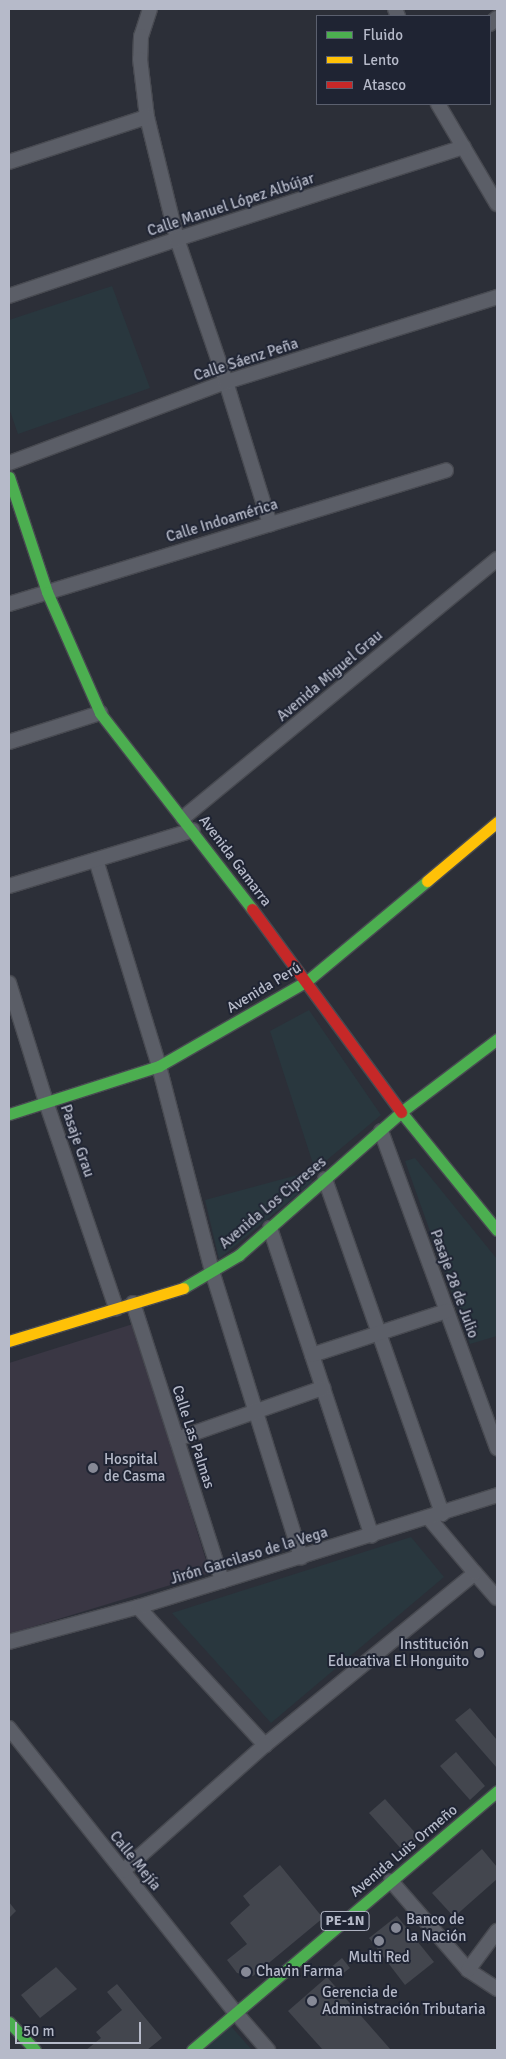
<!DOCTYPE html>
<meta charset="utf-8">
<style>
body{margin:0}
#map{position:relative;width:506px;height:2059px;overflow:hidden;background:#2c2f38;font-family:Signika,sans-serif}
div>[style]{position:absolute}
[style*='--x']{left:calc(var(--x)*1px);top:calc(var(--y)*1px);width:calc(var(--w)*1px);rotate:calc(var(--a)*1deg)}
.medical>*{inset:0;background:#3a3744}
.green>*{inset:0;background:#29373e}
.building>*{inset:0;background:#43464e}
.roads{filter:drop-shadow(1px 0 #484a51) drop-shadow(-1px 0 #484a51) drop-shadow(0 1px #484a51) drop-shadow(0 -1px #484a51)}
.street>*{height:14px;margin:-7px;padding:0 7px;transform-origin:7px;border-radius:7px;background:#5b5e67}
.fast>*{height:11px;margin:-5.5px;padding:0 5.5px;transform-origin:5.5px;border-radius:5.5px;background:#4caf50}
.slow>*{height:11px;margin:-5.5px;padding:0 5.5px;transform-origin:5.5px;border-radius:5.5px;background:#ffc107}
.jam>*{height:11px;margin:-5.5px;padding:0 5.5px;transform-origin:5.5px;border-radius:5.5px;background:#c62828}
.dots>*{width:14px;height:14px;translate:-50% -50%;box-sizing:border-box;border:2px solid #1f2433;border-radius:50%}
span{translate:-50% -50%;white-space:nowrap;text-align:center;line-height:1.15;-webkit-text-stroke:4px #1f2433;paint-order:stroke}
.shield-label span{padding:1px 4px;background:#1f2433;border:1px solid;border-radius:4px;-webkit-text-stroke-width:0}
.shield-label{font-size:14px;color:#b6bac9;font-weight:700}
.street-label{font-size:15px;color:#b6bac9}
.poi-label{font-size:15px;color:#b6bac9}
.left{translate:0 -50%;text-align:left}
.right{translate:-100% -50%;text-align:right}
.frame{position:absolute;inset:0;border:10px solid #b6bac9;pointer-events:none}
.legend{position:absolute;left:316px;top:15px;width:175px;height:90px;box-sizing:border-box;background:#1f2433;border:1px solid #5b606f;margin:0;padding:6px 9px;list-style:none;font-size:15px;color:#b6bac9}
.legend li{display:flex;align-items:center;gap:10px;height:25px}
.legend b{width:25px;border:1px solid #5b606f}
.scale{position:absolute;left:15px;top:2022px;width:126px;height:22px;box-sizing:border-box;border:2px solid #b6bac9;border-top:0;padding-left:6px;font-size:15px;line-height:18px;white-space:nowrap;color:#b6bac9;-webkit-text-stroke:4px #1f2433;paint-order:stroke}
</style>
<div id="map">
<div class="medical">
<div style="clip-path:polygon(133px 1324px,210px 1573px,9px 1634px,9px 1363px)"></div>
</div>
<div class="green">
<div style="clip-path:polygon(112px 286px,150px 388px,18px 434px,9px 408px,9px 320px)"></div>
<div style="clip-path:polygon(309px 1010px,381px 1115px,315px 1170px,270px 1031px)"></div>
<div style="clip-path:polygon(415px 1158px,497px 1259px,497px 1336px,470px 1344px,405px 1161px)"></div>
<div style="clip-path:polygon(305px 1173px,313px 1182px,219px 1259px,205px 1200px)"></div>
<div style="clip-path:polygon(411px 1537px,444px 1577px,271px 1723px,172px 1613px)"></div>
<div style="clip-path:polygon(228px 2023px,252px 2050px,197px 2050px)"></div>
</div>
<div class="building">
<div style="clip-path:polygon(470px 1708px,497px 1740px,497px 1768px,455px 1720px)"></div>
<div style="clip-path:polygon(456px 1752px,485px 1786px,470px 1800px,440px 1766px)"></div>
<div style="clip-path:polygon(385px 1799px,419px 1837px,403px 1851px,369px 1813px)"></div>
<div style="clip-path:polygon(482px 1849px,497px 1867px,497px 1879px,454px 1917px,432px 1893px)"></div>
<div style="clip-path:polygon(280px 1865px,323px 1918px,253px 1976px,237px 1973px,227px 1960px,247px 1944px,230px 1923px,250px 1905px,243px 1896px)"></div>
<div style="clip-path:polygon(9px 1902px,16px 1911px,9px 1918px)"></div>
<div style="clip-path:polygon(397px 1916px,434px 1962px,405px 1985px,369px 1938px)"></div>
<div style="clip-path:polygon(342px 1958px,350px 1968px,337px 1978px,329px 1969px)"></div>
<div style="clip-path:polygon(56px 1967px,77px 1989px,40px 2018px,21px 1995px)"></div>
<div style="clip-path:polygon(327px 1977px,391px 2050px,323px 2050px,288px 2011px)"></div>
<div style="clip-path:polygon(117px 1984px,162px 2038px,147px 2050px,86px 2050px,101px 2038px,96px 2032px,122px 2010px,107px 1992px)"></div>
</div>
<div class="roads">
<div class="street">
<div style="--x:150;--y:9;--w:28;--a:108"></div>
<div style="--x:141;--y:36;--w:23;--a:92"></div>
<div style="--x:140;--y:59;--w:58;--a:83.1"></div>
<div style="--x:147;--y:117;--w:126;--a:76.2"></div>
<div style="--x:177;--y:239;--w:151;--a:71.1"></div>
<div style="--x:226;--y:382;--w:149;--a:72.8"></div>
<div style="--x:395;--y:9;--w:8;--a:67"></div>
<div style="--x:490;--y:24;--w:9;--a:-41"></div>
<div style="--x:438;--y:104;--w:116;--a:59.5"></div>
<div style="--x:9;--y:162;--w:145;--a:-18.1"></div>
<div style="--x:9;--y:296;--w:177;--a:-18.7"></div>
<div style="--x:177;--y:239;--w:301;--a:-17.8"></div>
<div style="--x:9;--y:463;--w:232;--a:-20.5"></div>
<div style="--x:226;--y:382;--w:284;--a:-17.4"></div>
<div style="--x:9;--y:604;--w:457;--a:-17"></div>
<div style="--x:9;--y:742;--w:96;--a:-17.7"></div>
<div style="--x:183;--y:818;--w:407;--a:-39.5"></div>
<div style="--x:96;--y:860;--w:215;--a:73"></div>
<div style="--x:159;--y:1066;--w:212;--a:75.5"></div>
<div style="--x:212;--y:1271;--w:300;--a:72.7"></div>
<div style="--x:9;--y:886;--w:192;--a:-16.9"></div>
<div style="--x:9;--y:983;--w:125;--a:72.7"></div>
<div style="--x:46;--y:1102;--w:218;--a:71.2"></div>
<div style="--x:381;--y:1131;--w:338;--a:69.9"></div>
<div style="--x:325;--y:1179;--w:355;--a:70.7"></div>
<div style="--x:270;--y:1228;--w:324;--a:71.7"></div>
<div style="--x:133;--y:1303;--w:292;--a:72.2"></div>
<div style="--x:312;--y:1355;--w:142;--a:-18.1"></div>
<div style="--x:177;--y:1439;--w:155;--a:-19.3"></div>
<div style="--x:475;--y:1573;--w:33;--a:49"></div>
<div style="--x:138;--y:1607;--w:188;--a:47.4"></div>
<div style="--x:265;--y:1745;--w:271;--a:-39.3"></div>
<div style="--x:475;--y:1573;--w:72;--a:-129.9"></div>
<div style="--x:9;--y:1642;--w:134;--a:-15.2"></div>
<div style="--x:138;--y:1607;--w:376;--a:-17.3"></div>
<div style="--x:9;--y:1728;--w:364;--a:51.5"></div>
<div style="--x:236;--y:2013;--w:49;--a:49.1"></div>
<div style="--x:123;--y:1871;--w:190;--a:-41.6"></div>
<div style="--x:391;--y:1881;--w:118;--a:49.1"></div>
<div style="--x:468;--y:1970;--w:35;--a:33"></div>
<div style="--x:468;--y:1970;--w:49;--a:-53.4"></div>
</div>
<div class="fast">
<div style="--x:9;--y:477;--w:121;--a:71.7"></div>
<div style="--x:47;--y:592;--w:132;--a:66.3"></div>
<div style="--x:100;--y:713;--w:248;--a:52.2"></div>
<div style="--x:401;--y:1112;--w:152;--a:50.9"></div>
<div style="--x:9;--y:1114;--w:157;--a:-17.7"></div>
<div style="--x:159;--y:1066;--w:171;--a:-29.9"></div>
<div style="--x:307;--y:981;--w:156;--a:-39.8"></div>
<div style="--x:183;--y:1288;--w:65;--a:-30.5"></div>
<div style="--x:239;--y:1255;--w:216;--a:-41.4"></div>
<div style="--x:401;--y:1112;--w:121;--a:-37.2"></div>
<div style="--x:9;--y:2022;--w:38;--a:47"></div>
<div style="--x:192;--y:2050;--w:400;--a:-40.3"></div>
</div>
<div class="slow">
<div style="--x:427;--y:881;--w:92;--a:-40.1"></div>
<div style="--x:9;--y:1341;--w:182;--a:-16.9"></div>
</div>
<div class="jam">
<div style="--x:252;--y:909;--w:252;--a:53.7"></div>
</div>
</div>
<div class="dots">
<div style="left:93px;top:1468px;background:#868996"></div>
<div style="left:479px;top:1653px;background:#868996"></div>
<div style="left:396px;top:1928px;background:#868996"></div>
<div style="left:379px;top:1941px;background:#868996"></div>
<div style="left:246px;top:1972px;background:#868996"></div>
<div style="left:312px;top:2001px;background:#868996"></div>
</div>
<div class="shield-label">
<span style="left:345px;top:1921px">PE-1N</span>
</div>
<div class="street-label">
<span style="left:231px;top:205px;rotate:-18deg">Calle Manuel López Albújar</span>
<span style="left:246px;top:360px;rotate:-18deg">Calle Sáenz Peña</span>
<span style="left:222px;top:521px;rotate:-17deg">Calle Indoamérica</span>
<span style="left:330px;top:676px;rotate:-40deg">Avenida Miguel Grau</span>
<span style="left:235px;top:861px;rotate:53deg">Avenida Gamarra</span>
<span style="left:264px;top:988px;rotate:-31deg">Avenida Perú</span>
<span style="left:77px;top:1141px;rotate:71deg">Pasaje Grau</span>
<span style="left:273px;top:1203px;rotate:-40deg">Avenida Los Cipreses</span>
<span style="left:454px;top:1284px;rotate:70deg">Pasaje 28 de Julio</span>
<span style="left:193px;top:1437px;rotate:72deg">Calle Las Palmas</span>
<span style="left:249px;top:1556px;rotate:-17deg">Jirón Garcilaso de la Vega</span>
<span style="left:404px;top:1851px;rotate:-40deg">Avenida Luis Ormeño</span>
<span style="left:135px;top:1861px;rotate:51deg">Calle Mejía</span>
</div>
<div class="poi-label">
<span class="left" style="left:104px;top:1468px">Hospital<br>de Casma</span>
<span class="right" style="left:469px;top:1653px">Institución<br>Educativa El Honguito</span>
<span class="left" style="left:406px;top:1928px">Banco de<br>la Nación</span>
<span style="left:379px;top:1958px">Multi Red</span>
<span class="left" style="left:256px;top:1972px">Chavin Farma</span>
<span class="left" style="left:322px;top:2001px">Gerencia de<br>Administración Tributaria</span>
</div>
<div class="frame"></div>
<ul class="legend">
<li><b style="height:6px;background:#4caf50"></b>Fluido</li>
<li><b style="height:6px;background:#ffc107"></b>Lento</li>
<li><b style="height:6px;background:#c62828"></b>Atasco</li>
</ul>
<div class="scale">50 m</div>
</div>
